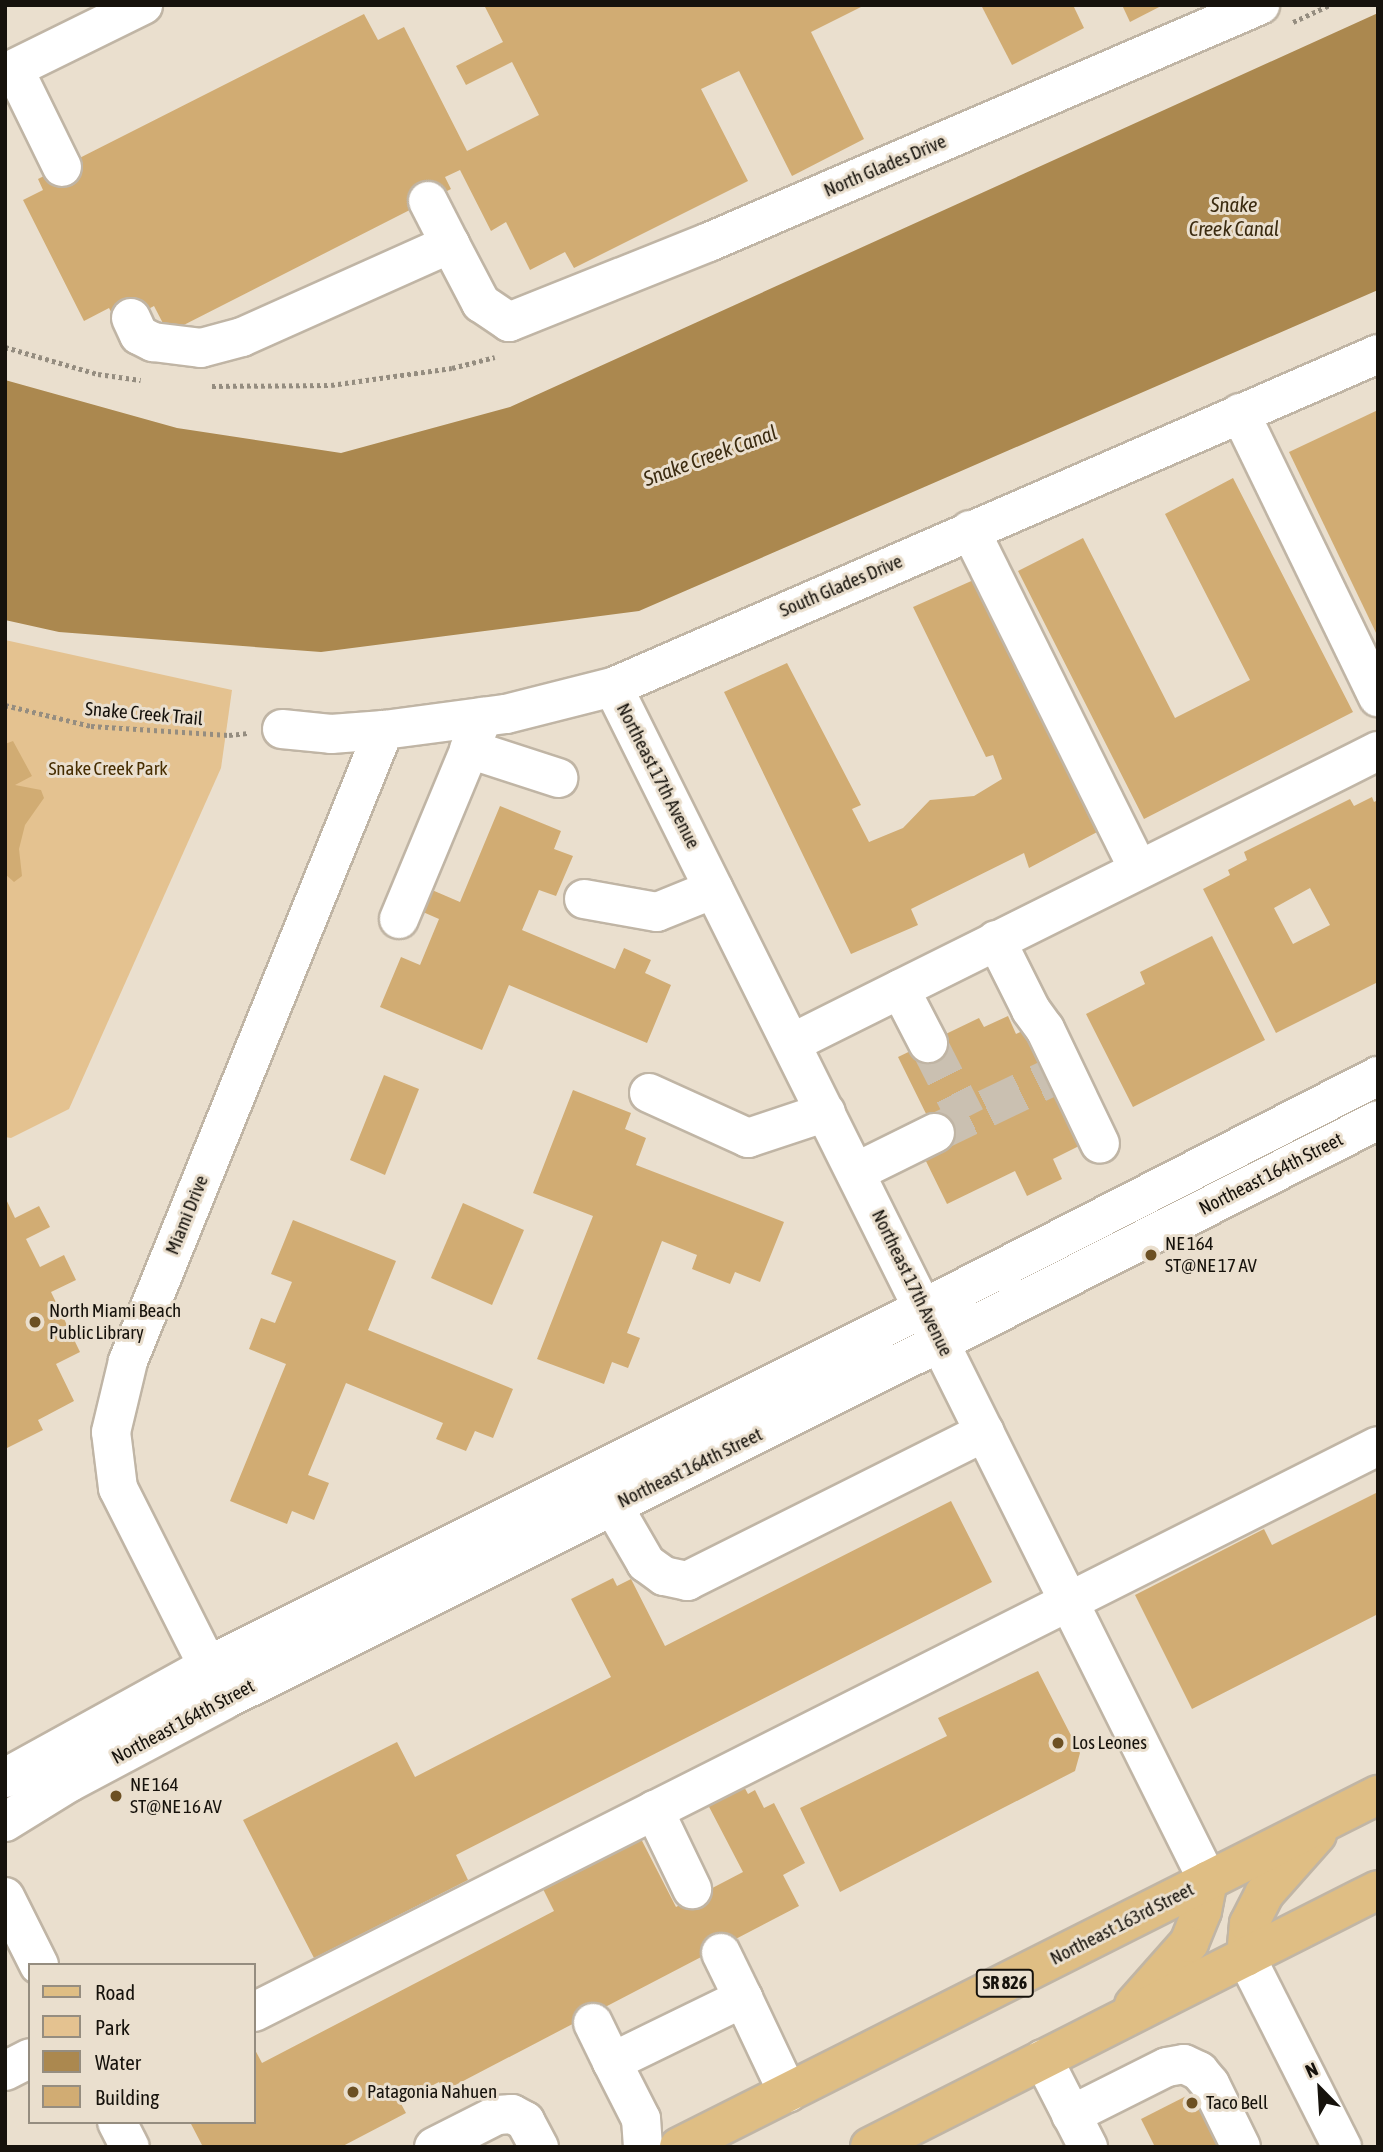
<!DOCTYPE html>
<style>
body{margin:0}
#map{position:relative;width:1383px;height:2152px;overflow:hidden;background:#eadfce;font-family:"Asap Condensed",sans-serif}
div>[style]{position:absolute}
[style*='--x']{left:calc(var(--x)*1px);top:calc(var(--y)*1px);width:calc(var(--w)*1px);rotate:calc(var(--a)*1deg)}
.green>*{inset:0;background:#e4c290}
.water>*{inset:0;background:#ab884f}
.building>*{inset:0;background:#d1ac73}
.minor-tunnel>*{height:38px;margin-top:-19px;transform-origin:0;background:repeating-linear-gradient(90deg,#cac0b1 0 38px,transparent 0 57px)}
.path>*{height:4.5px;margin-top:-2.25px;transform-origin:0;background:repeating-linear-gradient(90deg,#958d80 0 3.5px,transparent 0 7px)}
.roads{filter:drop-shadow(2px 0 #c0b5a5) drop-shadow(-2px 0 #c0b5a5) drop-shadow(0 2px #c0b5a5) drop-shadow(0 -2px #c0b5a5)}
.minor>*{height:38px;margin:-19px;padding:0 19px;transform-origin:19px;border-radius:19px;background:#fff}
.major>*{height:38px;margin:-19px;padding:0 19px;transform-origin:19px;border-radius:19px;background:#dfbe84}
.dots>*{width:19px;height:19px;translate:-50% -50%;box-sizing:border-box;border:4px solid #eadfce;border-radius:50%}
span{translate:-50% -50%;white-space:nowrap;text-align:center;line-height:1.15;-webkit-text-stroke:6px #eadfce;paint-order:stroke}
.shield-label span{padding:2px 5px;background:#eadfce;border:2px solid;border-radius:5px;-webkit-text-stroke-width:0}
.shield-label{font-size:18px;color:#16120c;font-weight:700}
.street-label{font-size:19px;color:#16120c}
.park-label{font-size:19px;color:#462d00}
.poi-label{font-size:19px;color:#16120c}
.left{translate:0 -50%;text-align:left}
.water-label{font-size:21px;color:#3b2b10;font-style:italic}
.frame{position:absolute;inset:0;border:7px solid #16120c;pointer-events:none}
.legend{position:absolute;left:28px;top:1963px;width:228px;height:161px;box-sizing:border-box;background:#eadfce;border:2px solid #958d80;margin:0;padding:9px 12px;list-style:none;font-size:21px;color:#16120c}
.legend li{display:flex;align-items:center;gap:14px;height:35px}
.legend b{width:35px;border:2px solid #958d80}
.north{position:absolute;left:1285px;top:2054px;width:70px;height:70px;-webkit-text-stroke:5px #eadfce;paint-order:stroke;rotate:336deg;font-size:19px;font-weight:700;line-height:28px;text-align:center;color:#16120c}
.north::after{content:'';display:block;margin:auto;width:24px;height:32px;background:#16120c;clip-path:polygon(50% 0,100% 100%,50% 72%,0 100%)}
</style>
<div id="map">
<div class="green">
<div style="clip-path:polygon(5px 640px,232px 690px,221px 768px,69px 1109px,11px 1138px,5px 1137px)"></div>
</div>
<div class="water">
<div style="clip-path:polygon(1378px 13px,1378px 290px,639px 611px,321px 652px,59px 632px,5px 620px,5px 380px,177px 428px,341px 453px,510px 407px)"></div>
</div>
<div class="building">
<div style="clip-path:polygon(484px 5px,865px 5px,811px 32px,864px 139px,792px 176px,739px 71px,701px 89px,748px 181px,574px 268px,565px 252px,530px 270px,506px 222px,491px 231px,460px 170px,445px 177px,451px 189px,168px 333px,154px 306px,118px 325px,109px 308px,84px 321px,23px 200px,43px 190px,38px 179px,364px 14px,378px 40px,404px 27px,467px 151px,539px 115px,512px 62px,466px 85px,456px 66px,503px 42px)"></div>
<div style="clip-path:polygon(981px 5px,1073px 5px,1084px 28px,1012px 65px)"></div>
<div style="clip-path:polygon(1122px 5px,1163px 5px,1130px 22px)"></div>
<div style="clip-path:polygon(1378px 410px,1378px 637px,1289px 452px)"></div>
<div style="clip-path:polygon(1233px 478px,1353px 712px,1144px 819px,1018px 571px,1083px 538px,1175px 718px,1250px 680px,1165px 514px)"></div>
<div style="clip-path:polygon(978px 578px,1101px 830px,1029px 868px,1024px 853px,911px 909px,918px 925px,851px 954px,724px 692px,787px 663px,861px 805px,852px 809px,869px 842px,903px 828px,930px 800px,974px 796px,1002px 779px,993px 755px,986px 757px,913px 607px)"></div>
<div style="clip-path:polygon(13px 741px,32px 776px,15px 785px,41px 790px,44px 798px,25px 825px,19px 849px,22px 876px,14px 882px,5px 874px,5px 744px)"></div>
<div style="clip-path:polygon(evenodd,1372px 797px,1374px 802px,1378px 800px,1378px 982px,1276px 1033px,1203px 889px,1230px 875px,1228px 870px,1247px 860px,1244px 852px,1350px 799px,1354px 806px,1372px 797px,1310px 888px,1330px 925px,1293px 944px,1274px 908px,1310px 888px)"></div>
<div style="clip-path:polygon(500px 806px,561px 831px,554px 849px,573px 856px,556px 896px,539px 890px,522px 930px,615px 969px,624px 948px,651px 960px,645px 973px,671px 985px,647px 1043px,509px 985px,482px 1050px,380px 1007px,401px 957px,420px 965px,439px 919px,416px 909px,425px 887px,460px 902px)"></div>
<div style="clip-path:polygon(1212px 936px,1265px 1040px,1133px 1107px,1086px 1014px,1145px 984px,1140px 972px)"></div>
<div style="clip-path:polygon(1008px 1016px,1016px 1034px,1033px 1026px,1089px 1141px,1053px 1159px,1062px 1179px,1027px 1196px,1015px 1171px,947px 1204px,919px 1147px,938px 1138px,898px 1057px,979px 1018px,984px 1027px)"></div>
<div style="clip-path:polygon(384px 1075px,419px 1089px,385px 1175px,350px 1160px)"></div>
<div style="clip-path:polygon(573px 1090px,631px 1113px,625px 1129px,646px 1138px,636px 1165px,784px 1222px,760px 1282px,735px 1272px,730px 1284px,692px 1269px,697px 1255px,662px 1241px,627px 1333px,640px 1338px,628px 1368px,612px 1362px,604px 1384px,537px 1359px,593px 1216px,533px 1193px)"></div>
<div style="clip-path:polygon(5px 1197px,15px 1218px,39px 1206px,50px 1227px,26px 1239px,40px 1267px,64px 1255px,76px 1280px,51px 1292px,80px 1352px,56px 1364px,74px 1401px,38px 1420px,43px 1430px,5px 1449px)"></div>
<div style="clip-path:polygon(463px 1203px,524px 1230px,492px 1305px,431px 1278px)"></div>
<div style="clip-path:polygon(293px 1220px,396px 1261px,368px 1330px,513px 1389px,493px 1438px,475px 1431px,466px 1451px,436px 1439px,443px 1423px,346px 1383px,308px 1475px,329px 1483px,314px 1520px,292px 1511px,287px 1524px,230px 1501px,286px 1364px,249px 1349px,261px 1318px,275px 1323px,292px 1282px,271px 1274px)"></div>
<div style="clip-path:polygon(1378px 1492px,1378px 1614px,1192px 1709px,1135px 1595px,1264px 1529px,1272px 1545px)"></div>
<div style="clip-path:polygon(951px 1501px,992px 1582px,456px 1855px,468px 1880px,314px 1958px,243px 1820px,397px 1742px,415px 1777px,611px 1677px,571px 1599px,613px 1578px,617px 1586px,631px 1579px,665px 1646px)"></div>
<div style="clip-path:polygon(1038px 1671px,1080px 1753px,1075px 1771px,840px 1892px,800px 1808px,947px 1736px,938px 1718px)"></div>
<div style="clip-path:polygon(742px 1783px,748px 1794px,755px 1790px,764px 1808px,774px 1803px,805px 1863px,783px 1875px,799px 1906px,444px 2091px,439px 2082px,400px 2102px,406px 2113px,341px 2147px,203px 2147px,190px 2122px,254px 2122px,254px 2048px,262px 2063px,554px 1911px,541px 1885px,639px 1835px,676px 1907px,743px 1872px,706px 1801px)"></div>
<div style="clip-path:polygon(1204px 2087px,1233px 2147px,1155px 2147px,1141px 2119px)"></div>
</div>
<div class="minor-tunnel">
<div style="--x:928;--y:1043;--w:84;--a:63.1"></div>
<div style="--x:935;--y:1133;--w:134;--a:-25.6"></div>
</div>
<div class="path">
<div style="--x:1293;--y:22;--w:41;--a:-24.7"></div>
<div style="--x:5;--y:347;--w:97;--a:16.2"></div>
<div style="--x:98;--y:374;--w:43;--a:7.9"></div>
<div style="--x:212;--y:386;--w:119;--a:-0.5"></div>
<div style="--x:331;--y:385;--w:122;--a:-8"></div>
<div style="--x:452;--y:368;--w:44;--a:-14.3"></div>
<div style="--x:5;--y:705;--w:89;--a:13.7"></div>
<div style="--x:91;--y:726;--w:138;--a:3.7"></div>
<div style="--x:229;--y:735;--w:18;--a:-6"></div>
</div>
<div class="roads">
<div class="minor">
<div style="--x:14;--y:69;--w:109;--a:63.9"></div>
<div style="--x:5;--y:73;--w:154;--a:-26.2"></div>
<div style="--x:428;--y:201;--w:48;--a:62.9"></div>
<div style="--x:131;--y:318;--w:19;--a:65"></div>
<div style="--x:139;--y:335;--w:16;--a:27"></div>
<div style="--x:153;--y:342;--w:48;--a:7.1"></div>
<div style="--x:201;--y:348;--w:42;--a:-15"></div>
<div style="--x:242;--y:337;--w:228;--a:-24.1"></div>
<div style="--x:450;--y:244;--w:67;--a:62.3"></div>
<div style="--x:481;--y:303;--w:34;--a:34"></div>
<div style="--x:509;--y:322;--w:215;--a:-21.8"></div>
<div style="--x:709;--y:242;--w:600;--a:-23.27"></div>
<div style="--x:1240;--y:413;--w:316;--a:64.1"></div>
<div style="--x:970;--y:530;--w:378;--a:63.6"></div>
<div style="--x:613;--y:687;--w:1334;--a:63.51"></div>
<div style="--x:282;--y:729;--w:49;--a:5.8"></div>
<div style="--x:331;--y:734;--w:53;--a:-4.3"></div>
<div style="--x:384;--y:730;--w:123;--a:-7.5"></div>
<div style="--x:506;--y:714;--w:110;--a:-14.2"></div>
<div style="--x:613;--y:687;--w:834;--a:-23.52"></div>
<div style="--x:469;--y:749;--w:94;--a:18"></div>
<div style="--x:584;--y:899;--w:74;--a:10.1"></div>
<div style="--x:657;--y:912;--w:61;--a:-22"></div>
<div style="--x:399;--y:919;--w:219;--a:-67.4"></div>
<div style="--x:996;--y:940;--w:78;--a:63.4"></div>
<div style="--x:1031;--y:1010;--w:24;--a:54"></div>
<div style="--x:1045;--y:1029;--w:127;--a:64.4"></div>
<div style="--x:900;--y:989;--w:61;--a:62.6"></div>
<div style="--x:792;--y:1043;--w:655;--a:-26.49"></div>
<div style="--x:649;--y:1093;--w:109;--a:24.4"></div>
<div style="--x:748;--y:1138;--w:82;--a:-18.4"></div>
<div style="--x:856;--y:1172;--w:88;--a:-26.3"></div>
<div style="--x:613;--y:1506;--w:66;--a:59.9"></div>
<div style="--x:646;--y:1563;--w:22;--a:36"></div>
<div style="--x:664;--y:1576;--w:24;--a:12"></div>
<div style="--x:687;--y:1581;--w:333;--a:-26.6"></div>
<div style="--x:219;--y:1688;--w:224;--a:-116.8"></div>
<div style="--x:118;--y:1488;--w:56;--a:-97.1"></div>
<div style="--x:111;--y:1432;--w:73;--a:-76.5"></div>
<div style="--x:128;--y:1361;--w:681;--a:-67.92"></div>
<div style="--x:5;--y:1778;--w:234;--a:-28.9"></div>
<div style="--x:210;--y:1665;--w:798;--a:-26.57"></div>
<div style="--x:924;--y:1308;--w:510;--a:-27.07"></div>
<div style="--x:654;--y:1810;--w:88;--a:64.3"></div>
<div style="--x:5;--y:1822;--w:76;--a:-31.6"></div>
<div style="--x:70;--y:1782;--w:174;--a:-28"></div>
<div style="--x:224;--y:1700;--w:801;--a:-26.53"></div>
<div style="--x:941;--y:1342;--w:490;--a:-26.9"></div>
<div style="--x:5;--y:1897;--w:76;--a:63.4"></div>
<div style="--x:721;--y:1953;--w:50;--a:63.9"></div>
<div style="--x:1246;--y:1957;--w:213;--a:63.2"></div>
<div style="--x:254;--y:2012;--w:1258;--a:-26.73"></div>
<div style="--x:593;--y:2023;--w:43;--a:64"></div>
<div style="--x:1043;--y:2059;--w:99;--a:62.9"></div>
<div style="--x:5;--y:2071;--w:28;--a:-27"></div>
<div style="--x:1071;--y:2115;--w:107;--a:-26.6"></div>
<div style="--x:1167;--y:2067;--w:17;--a:-10"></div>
<div style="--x:1184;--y:2064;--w:17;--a:25"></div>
<div style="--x:1199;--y:2071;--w:17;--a:50"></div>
<div style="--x:1210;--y:2084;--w:70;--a:63.8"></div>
<div style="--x:117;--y:2122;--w:28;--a:63"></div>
<div style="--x:434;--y:2147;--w:71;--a:-26.9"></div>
<div style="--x:497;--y:2115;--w:15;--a:-4"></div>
<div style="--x:512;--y:2114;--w:15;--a:28"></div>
<div style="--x:525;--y:2121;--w:30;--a:62"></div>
<div style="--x:643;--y:2147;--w:28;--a:-94"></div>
<div style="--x:641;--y:2119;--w:64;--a:-117"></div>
<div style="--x:612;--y:2062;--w:146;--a:-26"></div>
<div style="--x:743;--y:1998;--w:105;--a:64.7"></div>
</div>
<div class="major">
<div style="--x:1246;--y:1957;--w:33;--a:-85"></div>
<div style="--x:1249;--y:1924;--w:34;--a:-63"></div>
<div style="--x:1264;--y:1894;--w:80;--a:-48.5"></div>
<div style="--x:1134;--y:2005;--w:83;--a:-48.4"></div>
<div style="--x:1189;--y:1943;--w:35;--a:-68"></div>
<div style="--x:1202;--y:1911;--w:31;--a:-79"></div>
<div style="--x:679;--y:2147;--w:783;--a:-26.73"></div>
<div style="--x:870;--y:2147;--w:569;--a:-26.84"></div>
</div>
</div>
<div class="dots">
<div style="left:1151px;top:1255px;background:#6c5023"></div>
<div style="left:35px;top:1322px;background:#6c5023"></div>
<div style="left:1058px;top:1743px;background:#6c5023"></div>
<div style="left:116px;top:1796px;background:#6c5023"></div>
<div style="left:353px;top:2092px;background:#6c5023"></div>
<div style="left:1192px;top:2103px;background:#6c5023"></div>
</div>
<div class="shield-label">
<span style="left:1005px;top:1983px">SR 826</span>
</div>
<div class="street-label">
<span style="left:885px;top:166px;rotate:-23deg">North Glades Drive</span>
<span style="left:841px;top:586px;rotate:-23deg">South Glades Drive</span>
<span style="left:144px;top:714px;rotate:5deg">Snake Creek Trail</span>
<span style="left:658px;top:776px;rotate:63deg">Northeast 17th Avenue</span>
<span style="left:1271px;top:1174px;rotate:-27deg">Northeast 164th Street</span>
<span style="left:187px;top:1215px;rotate:-68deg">Miami Drive</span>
<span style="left:912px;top:1283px;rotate:64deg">Northeast 17th Avenue</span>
<span style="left:690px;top:1468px;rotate:-26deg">Northeast 164th Street</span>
<span style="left:183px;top:1722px;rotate:-28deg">Northeast 164th Street</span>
<span style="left:1122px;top:1924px;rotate:-27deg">Northeast 163rd Street</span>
</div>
<div class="park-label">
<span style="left:108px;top:769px">Snake Creek Park</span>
</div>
<div class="poi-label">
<span class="left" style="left:1165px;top:1255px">NE 164<br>ST@NE 17 AV</span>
<span class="left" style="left:49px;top:1322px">North Miami Beach<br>Public Library</span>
<span class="left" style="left:1072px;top:1743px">Los Leones</span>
<span class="left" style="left:130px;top:1796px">NE 164<br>ST@NE 16 AV</span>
<span class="left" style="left:367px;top:2092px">Patagonia Nahuen</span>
<span class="left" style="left:1206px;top:2103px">Taco Bell</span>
</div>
<div class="water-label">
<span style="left:1234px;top:216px">Snake<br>Creek Canal</span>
<span style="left:710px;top:455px;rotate:-20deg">Snake Creek Canal</span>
</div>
<div class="frame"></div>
<ul class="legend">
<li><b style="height:9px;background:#dfbe84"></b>Road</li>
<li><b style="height:19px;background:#e4c290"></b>Park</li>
<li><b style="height:19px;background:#ab884f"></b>Water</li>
<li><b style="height:19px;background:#d1ac73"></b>Building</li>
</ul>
<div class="north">N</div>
</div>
